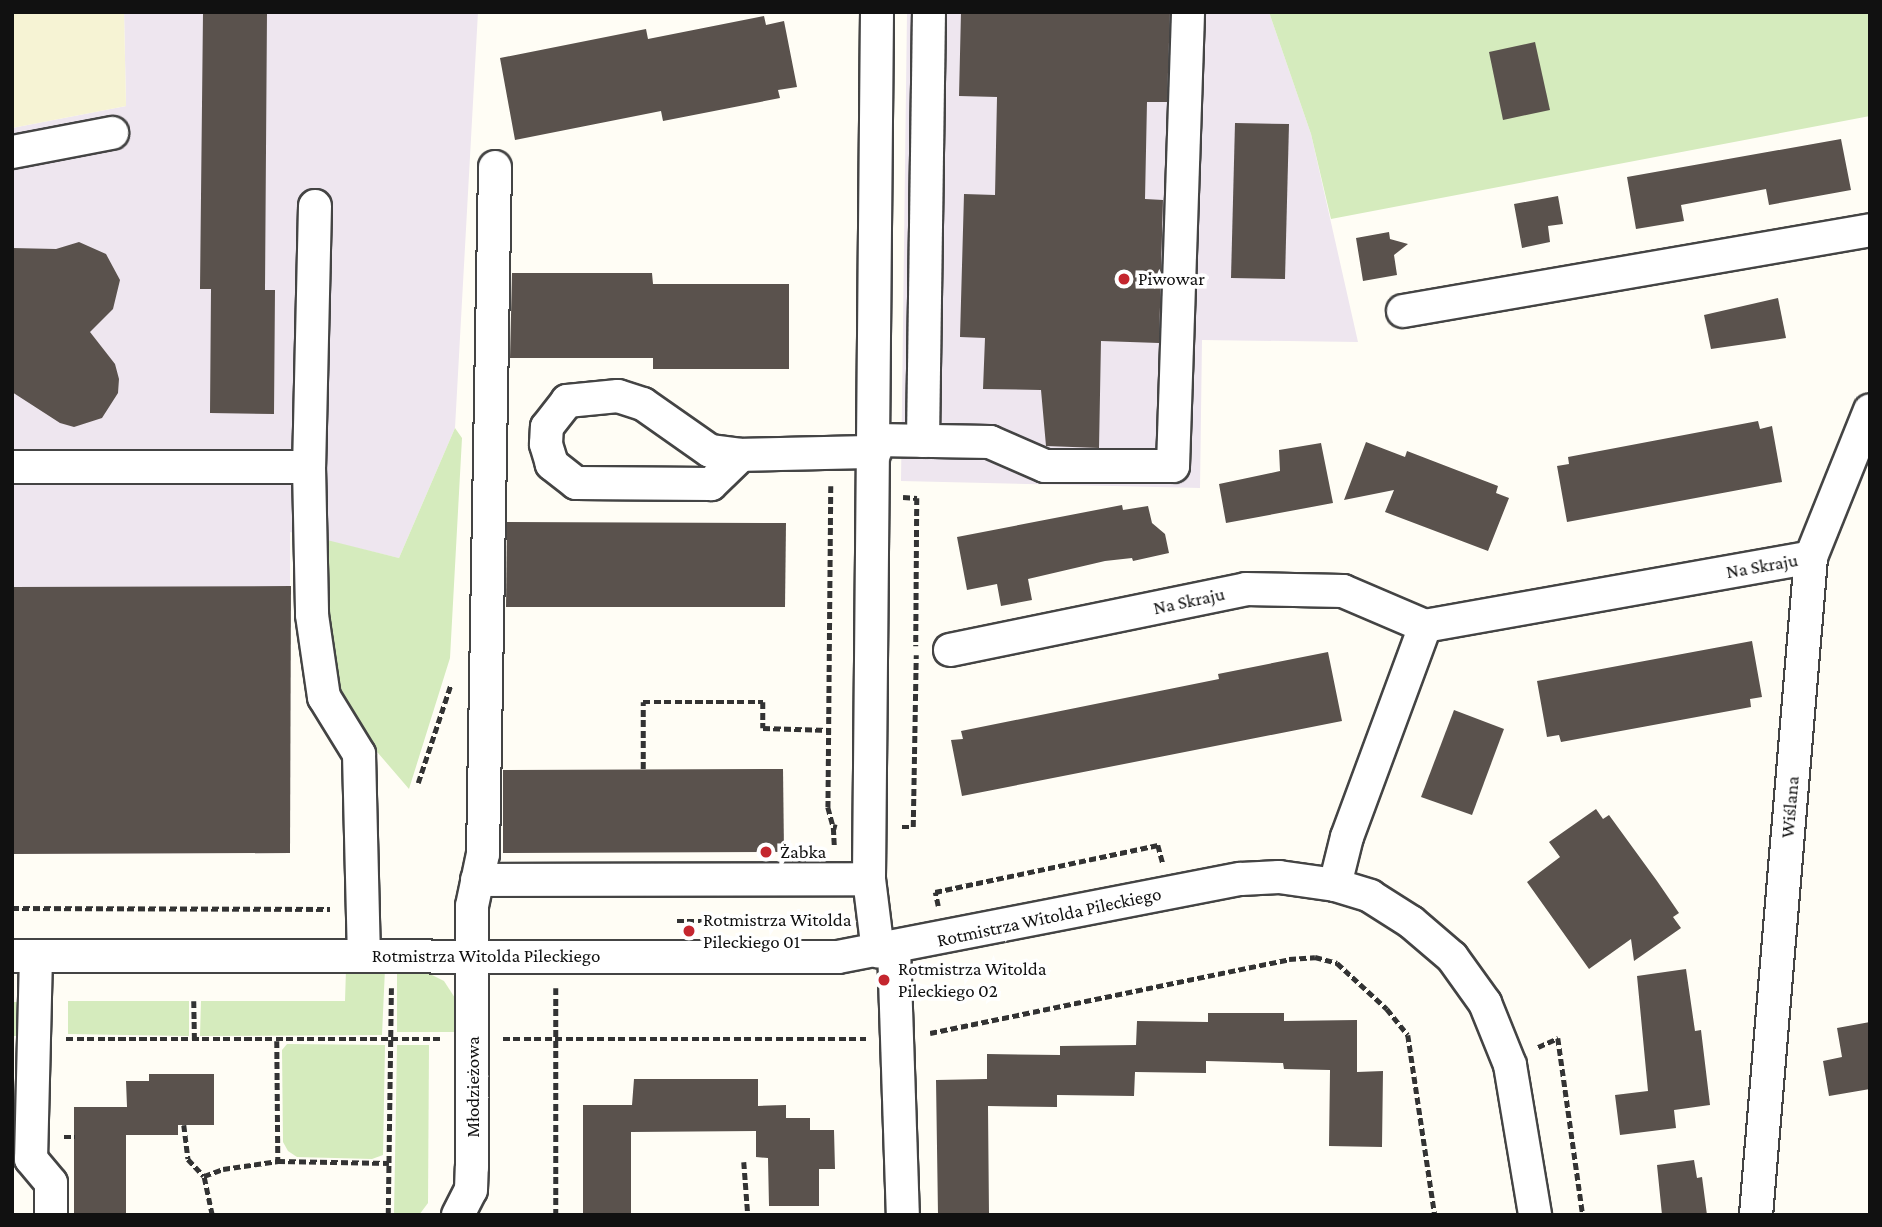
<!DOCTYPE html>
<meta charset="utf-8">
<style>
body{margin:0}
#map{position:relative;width:1882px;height:1227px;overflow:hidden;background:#fffdf5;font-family:"Crimson Pro",serif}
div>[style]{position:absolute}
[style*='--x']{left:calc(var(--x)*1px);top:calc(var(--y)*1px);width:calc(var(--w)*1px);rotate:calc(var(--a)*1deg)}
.industrial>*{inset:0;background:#eee6ef}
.farmland>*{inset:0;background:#f6f3d4}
.green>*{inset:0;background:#d5ebbd}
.building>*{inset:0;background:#5a524d}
.path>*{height:4.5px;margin-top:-2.25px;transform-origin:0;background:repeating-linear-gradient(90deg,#333 0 7px,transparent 0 10.5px)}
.roads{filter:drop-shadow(2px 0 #444) drop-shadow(-2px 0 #444) drop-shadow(0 2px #444) drop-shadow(0 -2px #444)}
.minor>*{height:32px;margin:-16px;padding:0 16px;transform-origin:16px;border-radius:16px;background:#fff}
.dots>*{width:19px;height:19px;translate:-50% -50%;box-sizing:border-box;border:4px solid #fff;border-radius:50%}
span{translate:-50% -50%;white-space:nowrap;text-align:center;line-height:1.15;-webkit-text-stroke:7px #fff;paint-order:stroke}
.poi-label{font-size:19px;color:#111}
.left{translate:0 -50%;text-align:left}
.street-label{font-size:19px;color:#111}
.frame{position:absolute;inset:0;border:14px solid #111;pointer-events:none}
</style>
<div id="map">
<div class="industrial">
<div style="clip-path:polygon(124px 12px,478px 12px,455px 428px,399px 558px,290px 532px,290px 853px,12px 854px,12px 128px,126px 106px)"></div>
<div style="clip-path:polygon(907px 12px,1269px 12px,1311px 134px,1358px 342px,1202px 340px,1200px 488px,901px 481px)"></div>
</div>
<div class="farmland">
<div style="clip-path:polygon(12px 12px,124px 12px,126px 106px,12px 128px)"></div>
</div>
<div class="green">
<div style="clip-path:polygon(1269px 12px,1870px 12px,1870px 116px,1331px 219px,1311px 134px)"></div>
<div style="clip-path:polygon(455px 428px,462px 438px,450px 658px,409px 789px,366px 739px,338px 694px,326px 619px,323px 539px,399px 558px)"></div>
<div style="clip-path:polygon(346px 969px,385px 969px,382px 1035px,200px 1036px,201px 1001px,345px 1001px)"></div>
<div style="clip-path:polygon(397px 969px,426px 972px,444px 981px,455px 998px,458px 1032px,397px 1032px)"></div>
<div style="clip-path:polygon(68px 1001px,189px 1001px,189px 1036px,68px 1034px)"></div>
<div style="clip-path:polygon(12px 1002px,26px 1002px,26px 1036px,12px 1036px)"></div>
<div style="clip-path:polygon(287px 1044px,385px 1045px,383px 1155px,372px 1159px,297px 1157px,288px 1151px,283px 1142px,282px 1050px)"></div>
<div style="clip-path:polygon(397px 1045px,429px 1045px,428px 1203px,419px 1215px,394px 1215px)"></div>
</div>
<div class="building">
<div style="clip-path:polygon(203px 12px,267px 12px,265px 290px,275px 290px,274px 414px,210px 413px,211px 289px,200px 289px)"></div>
<div style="clip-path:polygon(961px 12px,1170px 12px,1167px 102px,1147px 102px,1145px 199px,1163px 200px,1159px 343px,1101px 341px,1099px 448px,1046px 446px,1041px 390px,983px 389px,985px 338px,960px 337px,964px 194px,995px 195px,997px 97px,959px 96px)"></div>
<div style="clip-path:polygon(764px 16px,766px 25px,784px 21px,797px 87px,778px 90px,780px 98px,663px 121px,661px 111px,515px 140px,500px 58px,646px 29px,648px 39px)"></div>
<div style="clip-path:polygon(1535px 42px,1550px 110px,1503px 120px,1489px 52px)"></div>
<div style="clip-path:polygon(1235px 123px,1289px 124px,1285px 279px,1231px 278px)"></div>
<div style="clip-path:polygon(1841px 139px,1851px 190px,1769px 205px,1766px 189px,1681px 205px,1684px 221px,1636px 229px,1627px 177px)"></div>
<div style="clip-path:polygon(1558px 196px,1563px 224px,1548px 226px,1550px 242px,1522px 248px,1514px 204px)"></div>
<div style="clip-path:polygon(1389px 232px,1390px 239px,1408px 244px,1394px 255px,1397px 275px,1363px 281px,1356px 238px)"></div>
<div style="clip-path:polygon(79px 242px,106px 254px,120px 280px,113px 309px,90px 332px,115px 364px,119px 379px,118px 393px,102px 418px,74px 427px,60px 423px,12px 392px,12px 248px,56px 249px)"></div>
<div style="clip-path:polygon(512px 273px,652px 273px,653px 284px,789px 284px,789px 369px,653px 369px,653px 358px,510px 358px)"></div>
<div style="clip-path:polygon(1778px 298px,1786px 338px,1711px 349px,1704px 315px)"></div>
<div style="clip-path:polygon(1758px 421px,1760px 429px,1772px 426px,1782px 482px,1567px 522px,1557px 466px,1569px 464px,1568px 457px)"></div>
<div style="clip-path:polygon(1366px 442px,1405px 457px,1407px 451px,1498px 486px,1496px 493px,1509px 498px,1488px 551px,1385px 512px,1394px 490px,1344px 500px)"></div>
<div style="clip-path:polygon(1321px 443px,1333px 503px,1226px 523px,1219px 484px,1280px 471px,1279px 450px)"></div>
<div style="clip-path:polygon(1122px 505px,1123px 510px,1148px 506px,1152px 523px,1165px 534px,1169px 553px,1133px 561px,1132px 558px,1105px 561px,1028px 579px,1032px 600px,1001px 606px,997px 584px,967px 590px,957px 537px)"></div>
<div style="clip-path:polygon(507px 522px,786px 523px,785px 607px,506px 607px)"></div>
<div style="clip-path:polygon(291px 586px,290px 853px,12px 854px,12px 587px)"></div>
<div style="clip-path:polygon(1752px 641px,1762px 697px,1750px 699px,1751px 707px,1561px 742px,1559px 735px,1547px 737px,1537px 681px)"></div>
<div style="clip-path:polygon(1328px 652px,1342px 721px,962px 796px,951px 740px,963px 739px,961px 731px,1219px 679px,1218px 674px)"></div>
<div style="clip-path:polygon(1454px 710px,1504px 729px,1472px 815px,1421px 797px)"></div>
<div style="clip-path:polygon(783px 769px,784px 852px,503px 853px,503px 770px)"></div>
<div style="clip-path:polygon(1596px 809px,1603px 819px,1609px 815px,1657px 881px,1679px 913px,1673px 917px,1681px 928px,1634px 961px,1631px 939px,1589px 969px,1527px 882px,1560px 857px,1549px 842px)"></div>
<div style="clip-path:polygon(1686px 969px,1695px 1031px,1701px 1030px,1710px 1105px,1674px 1110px,1676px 1128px,1620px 1135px,1615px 1095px,1648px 1091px,1637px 976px)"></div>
<div style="clip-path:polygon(1208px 1013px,1284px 1013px,1284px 1021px,1357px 1020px,1357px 1072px,1383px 1071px,1382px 1147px,1329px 1146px,1330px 1070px,1284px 1069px,1283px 1063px,1206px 1061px,1206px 1073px,1135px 1072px,1134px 1096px,1057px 1095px,1057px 1107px,988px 1106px,989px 1215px,938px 1215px,936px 1080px,987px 1079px,987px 1054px,1060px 1055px,1060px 1046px,1136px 1045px,1137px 1021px,1208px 1022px)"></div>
<div style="clip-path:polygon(1870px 1022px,1870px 1089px,1829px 1096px,1823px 1061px,1842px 1057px,1837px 1028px)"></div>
<div style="clip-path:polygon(149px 1074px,214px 1074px,214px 1125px,178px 1125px,178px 1135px,126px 1135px,126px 1215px,74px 1215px,74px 1107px,127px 1107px,126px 1081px,149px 1081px)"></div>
<div style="clip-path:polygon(634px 1079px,758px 1079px,758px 1106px,786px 1105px,786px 1118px,810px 1118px,810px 1130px,834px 1130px,835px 1169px,819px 1169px,819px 1206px,769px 1206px,768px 1158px,756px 1157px,756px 1131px,631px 1132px,631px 1215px,583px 1215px,583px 1105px,632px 1105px)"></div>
<div style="clip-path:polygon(1694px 1160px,1697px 1178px,1702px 1177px,1707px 1215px,1662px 1215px,1657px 1165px)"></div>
</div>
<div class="path">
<div style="--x:831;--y:486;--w:321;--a:90.5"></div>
<div style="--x:828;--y:807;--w:20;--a:75"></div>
<div style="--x:903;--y:497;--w:14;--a:4"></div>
<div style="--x:917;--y:498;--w:148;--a:90.4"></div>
<div style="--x:643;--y:769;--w:67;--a:-90"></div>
<div style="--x:643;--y:702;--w:120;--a:0"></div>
<div style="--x:763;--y:702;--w:26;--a:90"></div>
<div style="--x:763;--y:728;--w:66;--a:1.7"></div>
<div style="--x:418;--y:783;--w:104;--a:-71.6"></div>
<div style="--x:902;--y:827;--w:11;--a:0"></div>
<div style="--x:913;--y:827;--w:172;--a:-89"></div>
<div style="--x:834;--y:845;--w:19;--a:-93"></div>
<div style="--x:833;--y:826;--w:4;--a:14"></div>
<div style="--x:938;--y:906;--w:14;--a:-102"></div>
<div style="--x:935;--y:892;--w:228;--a:-11.9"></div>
<div style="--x:1158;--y:845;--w:20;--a:75"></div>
<div style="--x:12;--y:908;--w:318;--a:0.2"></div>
<div style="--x:677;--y:921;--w:54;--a:0"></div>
<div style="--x:556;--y:988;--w:227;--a:90"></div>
<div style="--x:194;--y:1001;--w:39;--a:89"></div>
<div style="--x:930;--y:1033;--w:367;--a:-11.6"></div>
<div style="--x:1289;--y:959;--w:26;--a:-4"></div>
<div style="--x:1315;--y:957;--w:23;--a:15"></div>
<div style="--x:1337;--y:963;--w:68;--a:42.6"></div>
<div style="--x:1387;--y:1009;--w:33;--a:51"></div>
<div style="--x:1408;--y:1035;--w:182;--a:81.5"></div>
<div style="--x:66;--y:1039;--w:376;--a:0"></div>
<div style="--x:503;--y:1039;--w:363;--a:0"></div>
<div style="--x:277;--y:1041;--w:120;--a:89.5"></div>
<div style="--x:1538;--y:1047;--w:22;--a:-24"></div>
<div style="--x:1558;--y:1038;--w:179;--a:82"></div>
<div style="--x:184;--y:1125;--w:34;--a:83"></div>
<div style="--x:188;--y:1159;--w:23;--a:47"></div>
<div style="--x:64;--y:1137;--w:11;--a:0"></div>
<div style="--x:744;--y:1162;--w:53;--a:85.7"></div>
<div style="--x:212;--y:1215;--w:40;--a:-102"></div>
<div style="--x:204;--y:1176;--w:20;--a:-20"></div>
<div style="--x:223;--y:1169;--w:56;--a:-8.3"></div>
<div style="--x:278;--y:1161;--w:111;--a:1"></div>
<div style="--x:388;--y:1215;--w:227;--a:-89.2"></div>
</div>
<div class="roads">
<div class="minor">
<div style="--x:877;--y:12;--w:867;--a:90.53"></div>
<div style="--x:869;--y:879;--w:73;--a:82.9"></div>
<div style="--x:12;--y:152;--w:102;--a:-10.8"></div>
<div style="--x:315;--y:206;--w:261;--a:91.3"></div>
<div style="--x:309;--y:467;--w:148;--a:88.8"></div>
<div style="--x:312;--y:615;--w:83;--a:81.7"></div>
<div style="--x:324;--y:697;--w:67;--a:58.4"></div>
<div style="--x:359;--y:754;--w:201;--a:88.6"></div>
<div style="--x:1403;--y:311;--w:474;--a:-9.8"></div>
<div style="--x:875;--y:440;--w:115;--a:1"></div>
<div style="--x:990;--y:442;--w:60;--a:23.6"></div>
<div style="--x:1045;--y:466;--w:128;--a:0"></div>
<div style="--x:1173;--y:466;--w:454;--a:-88.1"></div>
<div style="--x:923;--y:441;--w:429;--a:-89.2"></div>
<div style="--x:741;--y:455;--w:42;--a:136"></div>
<div style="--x:711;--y:484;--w:135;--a:-179.6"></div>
<div style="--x:576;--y:483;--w:31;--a:-142"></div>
<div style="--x:552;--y:464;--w:21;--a:-107"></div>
<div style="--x:546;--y:444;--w:17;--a:-87"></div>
<div style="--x:547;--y:427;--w:33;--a:-52"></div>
<div style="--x:567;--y:401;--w:51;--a:-5.6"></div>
<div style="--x:618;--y:396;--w:26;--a:18"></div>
<div style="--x:643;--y:404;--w:82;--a:35"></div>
<div style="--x:710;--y:451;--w:31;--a:7"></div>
<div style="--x:741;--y:455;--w:134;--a:-1.3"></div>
<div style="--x:12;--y:467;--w:297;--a:0"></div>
<div style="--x:950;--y:650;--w:302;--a:-11.6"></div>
<div style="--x:1246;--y:589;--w:97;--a:1.2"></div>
<div style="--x:1343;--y:591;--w:89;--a:23.1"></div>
<div style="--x:1425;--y:626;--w:392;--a:-10.1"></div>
<div style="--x:477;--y:880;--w:392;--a:-0.1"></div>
<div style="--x:1335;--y:885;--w:49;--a:-76"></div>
<div style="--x:1347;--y:837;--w:225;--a:-69.7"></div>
<div style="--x:894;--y:948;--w:267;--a:88.1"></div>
<div style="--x:12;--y:956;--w:826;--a:0.07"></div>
<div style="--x:838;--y:957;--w:410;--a:-11"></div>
<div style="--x:1241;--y:879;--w:38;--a:-3"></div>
<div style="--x:1279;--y:877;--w:57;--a:8.1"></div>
<div style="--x:1335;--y:885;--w:37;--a:17"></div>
<div style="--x:1370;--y:896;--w:49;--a:32.4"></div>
<div style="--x:1411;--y:922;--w:54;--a:40.5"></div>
<div style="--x:1452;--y:957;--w:57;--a:54.3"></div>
<div style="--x:1485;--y:1003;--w:67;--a:68"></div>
<div style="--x:1510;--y:1065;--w:152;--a:80.5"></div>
<div style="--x:36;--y:956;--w:203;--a:91.4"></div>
<div style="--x:31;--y:1159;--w:31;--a:50"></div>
<div style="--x:51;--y:1183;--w:32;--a:90"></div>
<div style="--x:458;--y:1215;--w:28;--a:-63"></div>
<div style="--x:471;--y:1190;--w:23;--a:-88"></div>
<div style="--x:472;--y:1167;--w:261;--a:-90"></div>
<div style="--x:472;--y:906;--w:53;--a:-78.1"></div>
<div style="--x:483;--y:854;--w:687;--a:-89"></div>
<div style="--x:1756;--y:1215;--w:660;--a:-85.22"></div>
<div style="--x:1811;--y:557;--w:158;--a:-68.1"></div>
</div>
</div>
<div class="dots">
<div style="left:1124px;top:279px;background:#c4262e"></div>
<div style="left:766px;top:852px;background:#c4262e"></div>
<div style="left:689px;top:931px;background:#c4262e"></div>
<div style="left:884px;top:980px;background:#c4262e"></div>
</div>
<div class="poi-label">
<span class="left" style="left:1138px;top:279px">Piwowar</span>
<span class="left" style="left:780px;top:852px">Żabka</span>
<span class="left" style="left:703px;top:931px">Rotmistrza Witolda<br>Pileckiego 01</span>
<span class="left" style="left:898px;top:980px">Rotmistrza Witolda<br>Pileckiego 02</span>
</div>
<div class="street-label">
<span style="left:1762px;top:566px;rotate:-10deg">Na Skraju</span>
<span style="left:1189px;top:601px;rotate:-12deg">Na Skraju</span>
<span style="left:1790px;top:807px;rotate:-85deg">Wiślana</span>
<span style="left:1049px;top:917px;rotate:-12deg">Rotmistrza Witolda Pileckiego</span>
<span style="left:486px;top:956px">Rotmistrza Witolda Pileckiego</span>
<span style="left:473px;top:1087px;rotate:-90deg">Młodzieżowa</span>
</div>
<div class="frame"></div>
</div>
